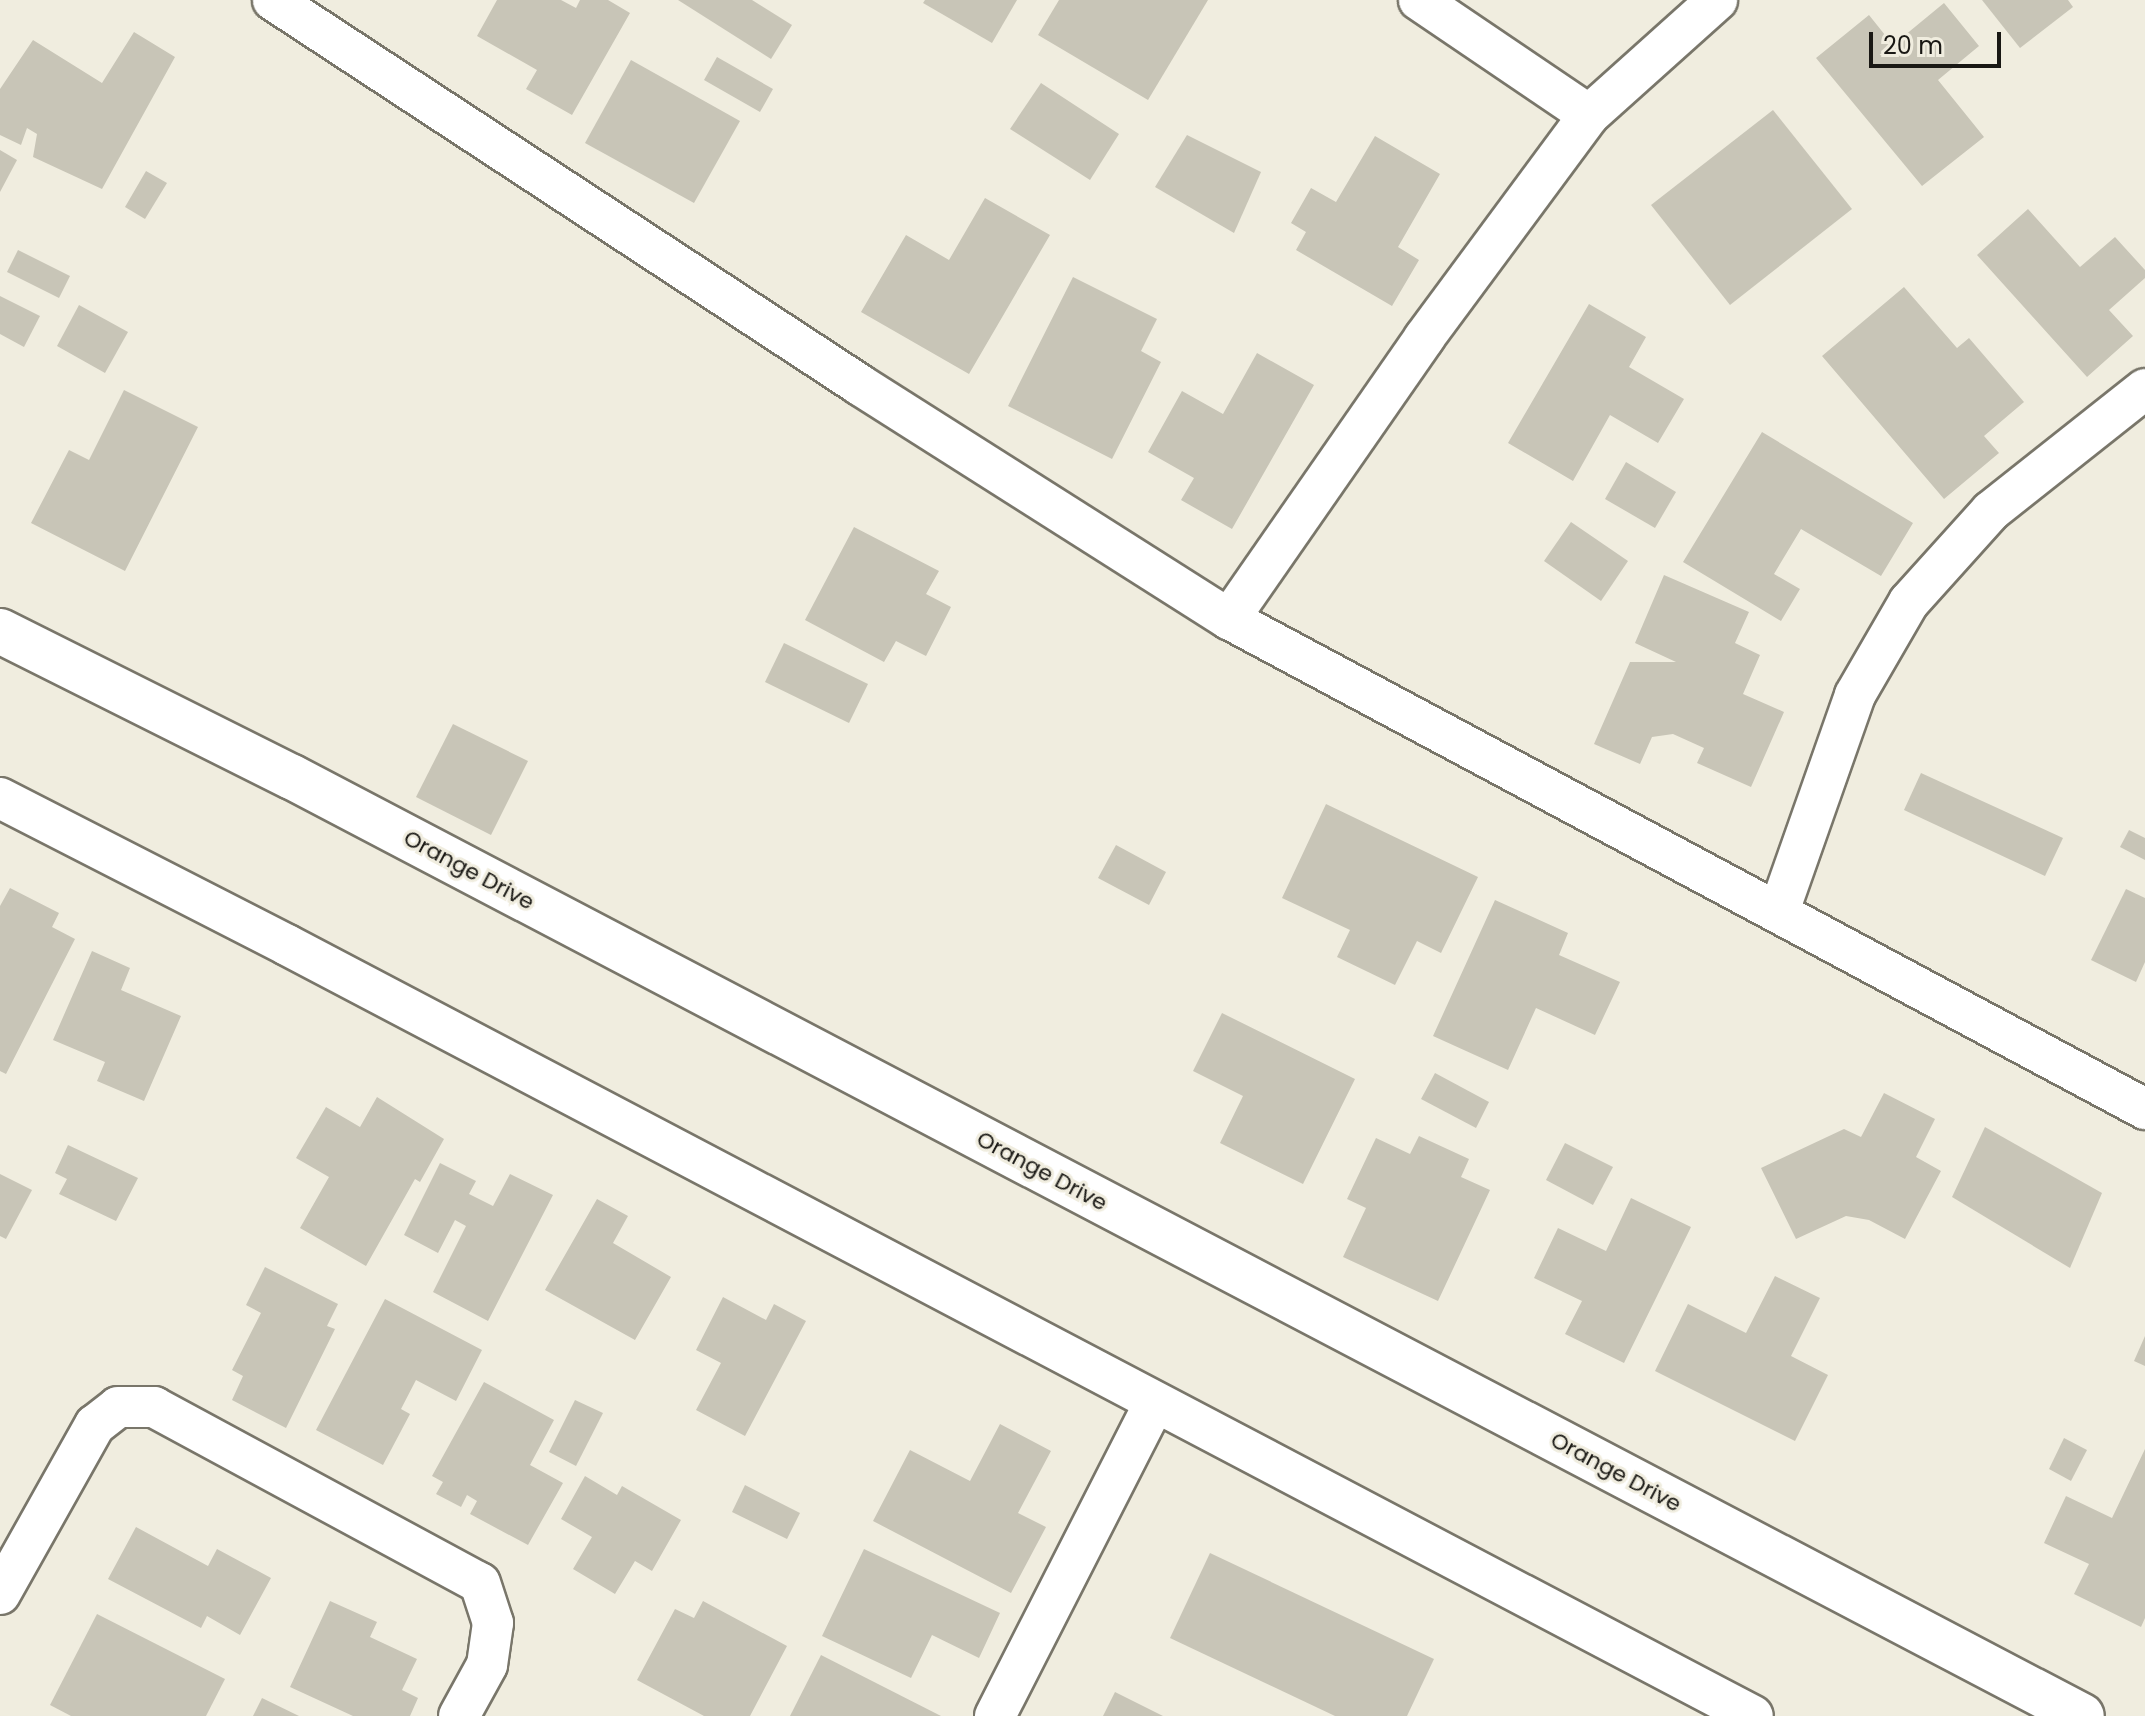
<!DOCTYPE html>
<style>
body{margin:0}
#map{position:relative;width:2145px;height:1716px;overflow:hidden;background:#f0eddf;font-family:Poppins,sans-serif}
div>[style]{position:absolute}
[style*='--x']{left:calc(var(--x)*1px);top:calc(var(--y)*1px);width:calc(var(--w)*1px);rotate:calc(var(--a)*1deg)}
.building>*{inset:0;background:#c8c5b7}
.roads{filter:drop-shadow(2px 0 #79766a) drop-shadow(-2px 0 #79766a) drop-shadow(0 2px #79766a) drop-shadow(0 -2px #79766a)}
.minor>*{height:40px;margin:-20px;padding:0 20px;transform-origin:20px;border-radius:20px;background:#fff}
.tertiary>*{height:44px;margin:-22px;padding:0 22px;transform-origin:22px;border-radius:22px;background:#fff}
span{translate:-50% -50%;white-space:nowrap;text-align:center;line-height:1.15;-webkit-text-stroke:6px #f0eddf;paint-order:stroke}
.street-label{font-size:22px;color:#191814}
.scale{position:absolute;left:1869px;top:32px;width:132px;height:36px;box-sizing:border-box;border:4px solid #191814;border-top:0;padding-left:10px;font-size:24px;line-height:28px;white-space:nowrap;color:#191814;-webkit-text-stroke:6px #f0eddf;paint-order:stroke}
</style>
<div id="map">
<div class="building">
<div style="clip-path:polygon(497px 0,561px 0,576px 8px,580px 0,608px 0,630px 13px,572px 115px,526px 89px,537px 70px,477px 36px)"></div>
<div style="clip-path:polygon(678px 0,752px 0,792px 25px,771px 59px)"></div>
<div style="clip-path:polygon(925px 0,1017px 0,992px 43px,923px 3px)"></div>
<div style="clip-path:polygon(1059px 0,1208px 0,1148px 100px,1038px 35px)"></div>
<div style="clip-path:polygon(1982px 0,2068px 0,2073px 7px,2020px 48px)"></div>
<div style="clip-path:polygon(1944px 3px,1979px 46px,1938px 80px,1984px 137px,1922px 186px,1816px 58px,1869px 15px,1893px 45px)"></div>
<div style="clip-path:polygon(134px 32px,175px 57px,102px 189px,33px 157px,37px 134px,27px 128px,21px 145px,0 135px,0 89px,33px 40px,102px 83px)"></div>
<div style="clip-path:polygon(717px 57px,773px 89px,760px 112px,704px 80px)"></div>
<div style="clip-path:polygon(631px 60px,740px 121px,694px 203px,585px 143px)"></div>
<div style="clip-path:polygon(1041px 83px,1119px 134px,1090px 180px,1010px 129px)"></div>
<div style="clip-path:polygon(1773px 110px,1852px 209px,1730px 305px,1651px 205px)"></div>
<div style="clip-path:polygon(1187px 135px,1261px 172px,1234px 233px,1155px 187px)"></div>
<div style="clip-path:polygon(1375px 136px,1440px 174px,1398px 247px,1419px 260px,1392px 306px,1296px 250px,1306px 232px,1291px 223px,1311px 188px,1336px 202px)"></div>
<div style="clip-path:polygon(0 150px,17px 160px,0 192px)"></div>
<div style="clip-path:polygon(146px 171px,167px 183px,145px 219px,125px 207px)"></div>
<div style="clip-path:polygon(985px 198px,1050px 235px,969px 374px,861px 312px,906px 235px,949px 260px)"></div>
<div style="clip-path:polygon(2028px 209px,2080px 267px,2115px 237px,2145px 270px,2145px 278px,2109px 310px,2133px 336px,2087px 377px,1977px 255px)"></div>
<div style="clip-path:polygon(18px 250px,70px 276px,59px 298px,7px 272px)"></div>
<div style="clip-path:polygon(1073px 277px,1157px 319px,1141px 351px,1161px 362px,1112px 459px,1008px 406px)"></div>
<div style="clip-path:polygon(1904px 287px,1957px 348px,1969px 338px,2024px 402px,1984px 436px,1999px 453px,1944px 499px,1822px 356px)"></div>
<div style="clip-path:polygon(0 296px,40px 316px,24px 347px,0 334px)"></div>
<div style="clip-path:polygon(1589px 304px,1646px 337px,1629px 367px,1684px 399px,1658px 443px,1610px 415px,1573px 481px,1508px 443px)"></div>
<div style="clip-path:polygon(79px 305px,128px 332px,105px 373px,57px 346px)"></div>
<div style="clip-path:polygon(1257px 353px,1314px 385px,1232px 529px,1181px 500px,1194px 478px,1148px 452px,1182px 391px,1223px 414px)"></div>
<div style="clip-path:polygon(124px 390px,198px 427px,125px 571px,31px 523px,69px 450px,89px 460px)"></div>
<div style="clip-path:polygon(1762px 432px,1913px 523px,1881px 576px,1801px 529px,1774px 574px,1800px 589px,1781px 621px,1683px 562px)"></div>
<div style="clip-path:polygon(1626px 462px,1676px 492px,1655px 528px,1605px 499px)"></div>
<div style="clip-path:polygon(1571px 522px,1628px 561px,1601px 601px,1544px 561px)"></div>
<div style="clip-path:polygon(854px 527px,939px 571px,926px 594px,951px 607px,926px 656px,896px 641px,884px 662px,805px 620px)"></div>
<div style="clip-path:polygon(1664px 575px,1749px 612px,1735px 643px,1760px 655px,1743px 694px,1784px 712px,1751px 787px,1697px 763px,1704px 748px,1673px 734px,1652px 737px,1640px 764px,1594px 744px,1630px 662px,1676px 662px,1635px 643px)"></div>
<div style="clip-path:polygon(784px 643px,868px 684px,849px 723px,765px 682px)"></div>
<div style="clip-path:polygon(453px 724px,528px 761px,491px 835px,416px 797px)"></div>
<div style="clip-path:polygon(1921px 773px,2063px 838px,2045px 876px,1904px 810px)"></div>
<div style="clip-path:polygon(1326px 804px,1478px 877px,1441px 953px,1417px 941px,1395px 985px,1337px 957px,1350px 930px,1282px 898px)"></div>
<div style="clip-path:polygon(2129px 830px,2145px 838px,2145px 860px,2120px 847px)"></div>
<div style="clip-path:polygon(1116px 845px,1166px 872px,1149px 905px,1098px 878px)"></div>
<div style="clip-path:polygon(10px 888px,59px 913px,52px 927px,75px 939px,6px 1074px,0 1071px,0 906px)"></div>
<div style="clip-path:polygon(2126px 889px,2145px 898px,2145px 962px,2136px 982px,2091px 960px)"></div>
<div style="clip-path:polygon(1495px 900px,1568px 933px,1559px 955px,1620px 982px,1595px 1035px,1536px 1008px,1508px 1070px,1433px 1036px)"></div>
<div style="clip-path:polygon(92px 951px,130px 968px,121px 990px,181px 1016px,144px 1101px,97px 1081px,105px 1062px,53px 1040px)"></div>
<div style="clip-path:polygon(1222px 1013px,1355px 1079px,1303px 1184px,1220px 1143px,1243px 1096px,1193px 1071px)"></div>
<div style="clip-path:polygon(1435px 1073px,1489px 1102px,1476px 1128px,1421px 1099px)"></div>
<div style="clip-path:polygon(1884px 1093px,1935px 1119px,1916px 1157px,1941px 1171px,1905px 1239px,1869px 1220px,1846px 1216px,1796px 1239px,1761px 1168px,1844px 1129px,1861px 1137px)"></div>
<div style="clip-path:polygon(377px 1097px,444px 1139px,420px 1182px,415px 1179px,366px 1266px,300px 1228px,329px 1177px,296px 1158px,326px 1107px,360px 1127px)"></div>
<div style="clip-path:polygon(1985px 1127px,2102px 1193px,2070px 1268px,1952px 1197px)"></div>
<div style="clip-path:polygon(1419px 1136px,1469px 1159px,1461px 1177px,1490px 1190px,1438px 1301px,1343px 1257px,1366px 1208px,1347px 1199px,1376px 1138px,1410px 1154px)"></div>
<div style="clip-path:polygon(1565px 1143px,1613px 1167px,1593px 1205px,1546px 1180px)"></div>
<div style="clip-path:polygon(68px 1145px,138px 1178px,116px 1221px,59px 1194px,67px 1179px,55px 1173px)"></div>
<div style="clip-path:polygon(440px 1163px,476px 1181px,469px 1194px,493px 1206px,510px 1174px,553px 1195px,488px 1321px,433px 1292px,466px 1226px,455px 1220px,438px 1253px,404px 1235px)"></div>
<div style="clip-path:polygon(0 1174px,32px 1190px,6px 1239px,0 1236px)"></div>
<div style="clip-path:polygon(1631px 1198px,1691px 1227px,1624px 1363px,1565px 1334px,1582px 1301px,1534px 1278px,1558px 1228px,1606px 1251px)"></div>
<div style="clip-path:polygon(597px 1199px,628px 1216px,613px 1243px,671px 1277px,635px 1340px,545px 1290px)"></div>
<div style="clip-path:polygon(265px 1267px,338px 1304px,327px 1326px,335px 1329px,286px 1428px,232px 1400px,243px 1376px,232px 1370px,261px 1313px,246px 1305px)"></div>
<div style="clip-path:polygon(1775px 1276px,1820px 1298px,1791px 1356px,1828px 1375px,1795px 1441px,1655px 1371px,1688px 1304px,1746px 1333px)"></div>
<div style="clip-path:polygon(723px 1297px,766px 1320px,774px 1304px,806px 1321px,745px 1436px,696px 1410px,721px 1363px,696px 1350px)"></div>
<div style="clip-path:polygon(385px 1299px,482px 1350px,456px 1401px,416px 1380px,401px 1409px,410px 1414px,383px 1465px,316px 1430px)"></div>
<div style="clip-path:polygon(2145px 1336px,2145px 1366px,2134px 1361px)"></div>
<div style="clip-path:polygon(484px 1382px,554px 1420px,530px 1465px,563px 1483px,528px 1545px,470px 1514px,477px 1501px,467px 1495px,461px 1507px,436px 1494px,443px 1482px,432px 1476px)"></div>
<div style="clip-path:polygon(575px 1400px,603px 1413px,576px 1466px,549px 1452px)"></div>
<div style="clip-path:polygon(1000px 1424px,1051px 1451px,1018px 1513px,1046px 1527px,1011px 1593px,873px 1521px,910px 1450px,970px 1481px)"></div>
<div style="clip-path:polygon(2064px 1438px,2087px 1450px,2071px 1481px,2049px 1469px)"></div>
<div style="clip-path:polygon(2145px 1449px,2145px 1618px,2141px 1627px,2074px 1594px,2089px 1564px,2044px 1543px,2066px 1496px,2112px 1518px)"></div>
<div style="clip-path:polygon(585px 1476px,617px 1495px,622px 1486px,681px 1520px,652px 1571px,635px 1561px,615px 1594px,573px 1569px,592px 1537px,561px 1519px)"></div>
<div style="clip-path:polygon(745px 1485px,800px 1513px,787px 1539px,732px 1512px)"></div>
<div style="clip-path:polygon(136px 1527px,208px 1566px,217px 1549px,271px 1578px,240px 1635px,207px 1616px,201px 1628px,108px 1579px)"></div>
<div style="clip-path:polygon(864px 1549px,1000px 1613px,979px 1658px,932px 1635px,911px 1678px,822px 1636px)"></div>
<div style="clip-path:polygon(1210px 1553px,1434px 1659px,1407px 1716px,1335px 1716px,1170px 1638px)"></div>
<div style="clip-path:polygon(330px 1601px,377px 1622px,370px 1637px,417px 1659px,402px 1690px,418px 1698px,410px 1716px,353px 1716px,290px 1687px)"></div>
<div style="clip-path:polygon(703px 1601px,787px 1646px,750px 1716px,704px 1716px,637px 1680px,675px 1609px,694px 1618px)"></div>
<div style="clip-path:polygon(97px 1614px,225px 1679px,206px 1716px,71px 1716px,50px 1705px)"></div>
<div style="clip-path:polygon(821px 1655px,941px 1716px,790px 1716px)"></div>
<div style="clip-path:polygon(1115px 1692px,1163px 1716px,1103px 1716px)"></div>
<div style="clip-path:polygon(262px 1698px,299px 1716px,253px 1716px)"></div>
</div>
<div class="roads">
<div class="minor">
<div style="--x:273;--y:0;--w:702;--a:33.26"></div>
<div style="--x:860;--y:385;--w:437;--a:32.4"></div>
<div style="--x:1229;--y:619;--w:1039;--a:28.14"></div>
<div style="--x:1419;--y:0;--w:205;--a:34.1"></div>
<div style="--x:1229;--y:619;--w:342;--a:-55.2"></div>
<div style="--x:1424;--y:338;--w:277;--a:-53.5"></div>
<div style="--x:1589;--y:115;--w:172;--a:-41.9"></div>
<div style="--x:0;--y:798;--w:322;--a:27.1"></div>
<div style="--x:287;--y:945;--w:1656;--a:27.74"></div>
<div style="--x:1779;--y:911;--w:229;--a:-70.6"></div>
<div style="--x:1855;--y:695;--w:108;--a:-59.9"></div>
<div style="--x:1909;--y:602;--w:122;--a:-48"></div>
<div style="--x:1991;--y:511;--w:196;--a:-38.4"></div>
<div style="--x:0;--y:1594;--w:194;--a:-60.7"></div>
<div style="--x:95;--y:1425;--w:29;--a:-38"></div>
<div style="--x:118;--y:1407;--w:36;--a:0"></div>
<div style="--x:154;--y:1407;--w:370;--a:28.4"></div>
<div style="--x:480;--y:1583;--w:42;--a:72"></div>
<div style="--x:493;--y:1623;--w:42;--a:98.1"></div>
<div style="--x:487;--y:1665;--w:58;--a:118.8"></div>
<div style="--x:995;--y:1716;--w:352;--a:-63"></div>
</div>
<div class="tertiary">
<div style="--x:0;--y:631;--w:326;--a:26.6"></div>
<div style="--x:292;--y:777;--w:2021;--a:27.68"></div>
</div>
</div>
<div class="street-label">
<span style="left:469px;top:870px;rotate:28deg">Orange Drive</span>
<span style="left:1042px;top:1171px;rotate:28deg">Orange Drive</span>
<span style="left:1616px;top:1472px;rotate:28deg">Orange Drive</span>
</div>
<div class="scale">20 m</div>
</div>
